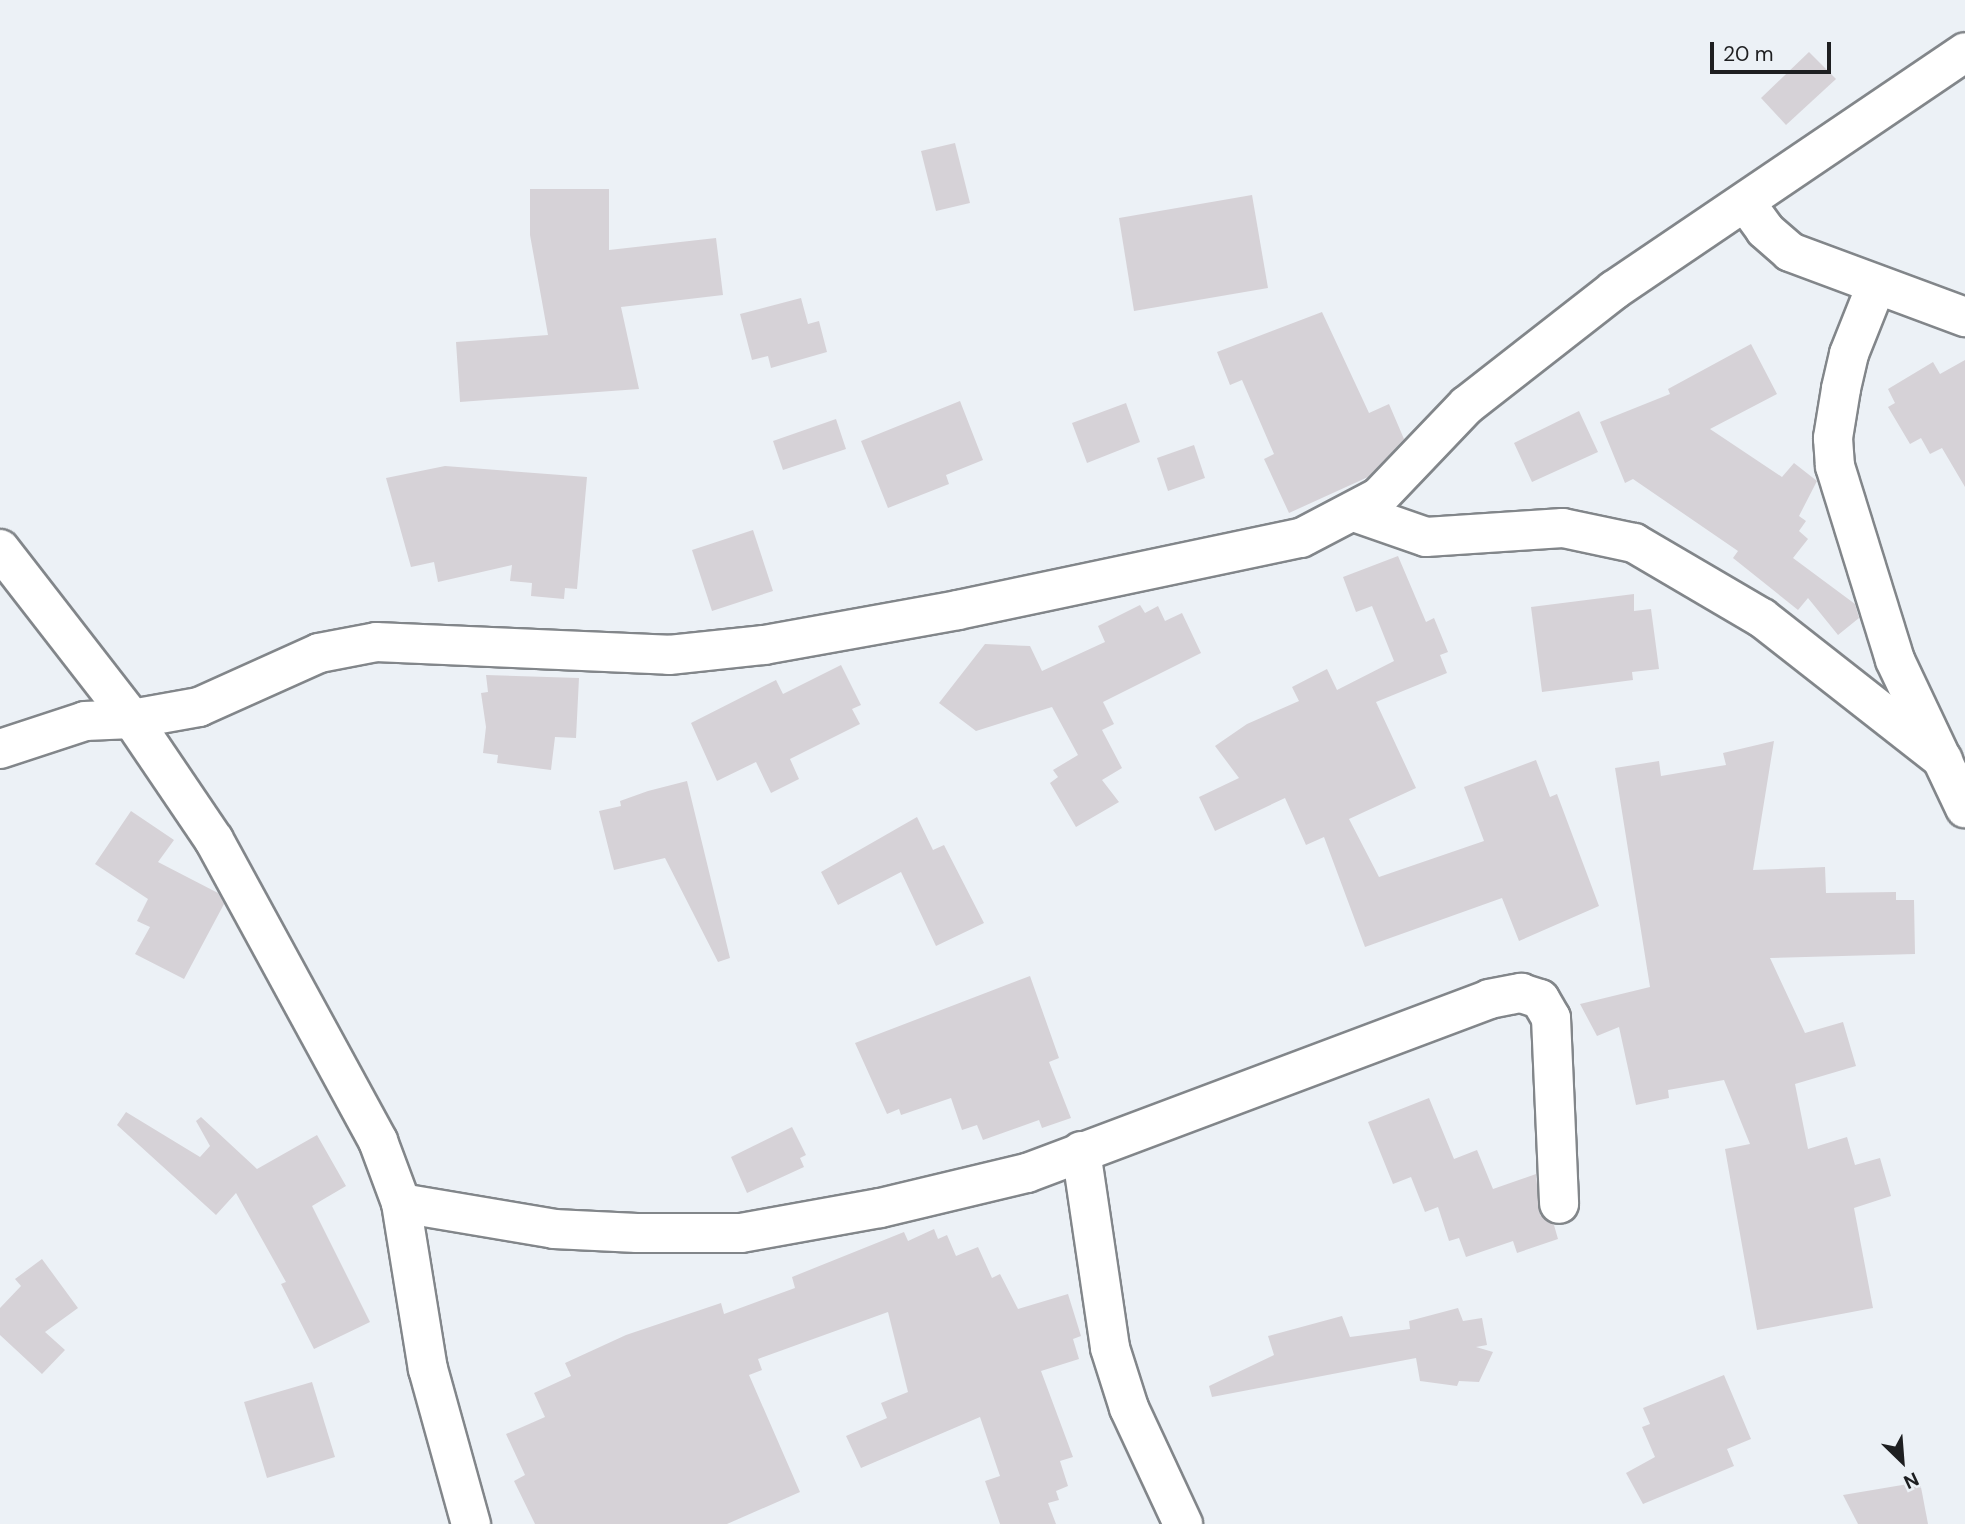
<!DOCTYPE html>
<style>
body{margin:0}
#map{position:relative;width:1965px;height:1524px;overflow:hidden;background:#ecf1f6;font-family:"DM Sans",sans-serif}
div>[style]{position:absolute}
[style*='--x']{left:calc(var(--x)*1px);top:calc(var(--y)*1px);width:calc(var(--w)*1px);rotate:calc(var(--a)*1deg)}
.building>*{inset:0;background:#d6d2d7}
.roads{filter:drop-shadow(2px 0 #82868a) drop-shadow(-2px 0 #82868a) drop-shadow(0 2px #82868a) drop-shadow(0 -2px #82868a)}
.street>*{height:38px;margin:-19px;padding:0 19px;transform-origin:19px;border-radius:19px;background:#fff}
span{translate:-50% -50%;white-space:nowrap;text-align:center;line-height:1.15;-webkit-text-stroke:5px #ecf1f6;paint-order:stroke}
.north{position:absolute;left:1867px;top:1426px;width:70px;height:70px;-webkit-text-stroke:5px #ecf1f6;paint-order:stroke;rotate:155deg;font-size:19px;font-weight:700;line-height:28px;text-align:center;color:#1e1f21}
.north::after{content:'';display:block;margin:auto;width:24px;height:32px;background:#1e1f21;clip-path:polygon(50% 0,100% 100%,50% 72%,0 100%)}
.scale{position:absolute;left:1710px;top:42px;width:121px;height:32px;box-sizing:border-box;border:4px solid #1e1f21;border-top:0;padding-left:9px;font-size:21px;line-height:24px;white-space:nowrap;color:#1e1f21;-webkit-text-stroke:5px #ecf1f6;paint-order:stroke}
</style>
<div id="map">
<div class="building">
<div style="clip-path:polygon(1809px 52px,1836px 79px,1786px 125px,1761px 98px)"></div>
<div style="clip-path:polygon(955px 143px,970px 203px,936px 211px,921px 151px)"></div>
<div style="clip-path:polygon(530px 189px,609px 189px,609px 250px,716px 238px,723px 295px,621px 307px,639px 389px,460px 402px,456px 342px,548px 335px,530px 235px)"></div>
<div style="clip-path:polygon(1252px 195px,1268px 288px,1134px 311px,1119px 218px)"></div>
<div style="clip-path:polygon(801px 298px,808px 324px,819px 321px,827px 352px,771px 368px,768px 356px,752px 360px,740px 314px)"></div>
<div style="clip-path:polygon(1322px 312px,1369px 413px,1389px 404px,1404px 439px,1368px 477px,1289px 513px,1264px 459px,1274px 454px,1242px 380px,1230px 385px,1217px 352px)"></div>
<div style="clip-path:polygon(1751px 344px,1777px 394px,1710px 429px,1782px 477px,1794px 463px,1817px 481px,1799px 516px,1806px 521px,1799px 531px,1808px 539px,1793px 558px,1855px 604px,1859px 618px,1838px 635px,1808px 598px,1798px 610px,1733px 558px,1738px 551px,1633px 479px,1625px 483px,1600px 422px,1670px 394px,1668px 389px)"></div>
<div style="clip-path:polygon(1965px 360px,1965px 487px,1942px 448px,1930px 454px,1921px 438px,1910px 444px,1888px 407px,1895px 403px,1888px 389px,1933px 362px,1940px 374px)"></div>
<div style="clip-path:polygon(960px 401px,983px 460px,946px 475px,949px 484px,888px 508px,861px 441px)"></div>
<div style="clip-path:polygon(1126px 403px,1140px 442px,1087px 463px,1072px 423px)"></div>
<div style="clip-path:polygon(1579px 411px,1598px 452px,1532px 482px,1514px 443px)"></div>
<div style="clip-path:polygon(836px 419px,846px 449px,783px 470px,773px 441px)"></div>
<div style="clip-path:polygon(1194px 445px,1205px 478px,1168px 491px,1157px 458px)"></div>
<div style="clip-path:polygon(445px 466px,587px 477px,577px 589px,565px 588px,564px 599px,531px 596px,532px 583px,510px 581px,512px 565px,438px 582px,434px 562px,411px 567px,386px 478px)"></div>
<div style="clip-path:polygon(753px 530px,773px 591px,712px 611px,692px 550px)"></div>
<div style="clip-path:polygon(1398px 556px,1426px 622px,1434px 618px,1448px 652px,1440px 655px,1447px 673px,1376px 702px,1416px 788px,1349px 819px,1379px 877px,1484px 841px,1464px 787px,1536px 760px,1550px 797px,1557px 794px,1599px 906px,1519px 941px,1502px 898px,1365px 947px,1324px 837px,1306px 845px,1285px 798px,1215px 831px,1199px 797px,1239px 778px,1215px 746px,1247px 724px,1299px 701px,1292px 687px,1327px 669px,1337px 690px,1394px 661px,1372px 606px,1356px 612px,1343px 577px)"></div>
<div style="clip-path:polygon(1634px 594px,1634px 611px,1651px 609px,1659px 669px,1632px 672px,1633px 680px,1542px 692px,1531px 607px)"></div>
<div style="clip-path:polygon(1140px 605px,1145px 613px,1158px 606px,1165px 621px,1182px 613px,1201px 653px,1103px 702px,1114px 724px,1102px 730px,1122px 768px,1102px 780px,1119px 802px,1076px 827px,1050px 783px,1058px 777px,1053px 770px,1078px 755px,1052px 707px,976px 731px,939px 703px,985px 644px,1030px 646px,1042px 671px,1105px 642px,1098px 626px)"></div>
<div style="clip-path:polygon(841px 665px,861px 705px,852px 709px,860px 724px,790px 759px,799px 779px,771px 793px,756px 762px,717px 781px,691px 723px,776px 680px,783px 694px)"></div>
<div style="clip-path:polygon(486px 675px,579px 678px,576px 738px,555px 737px,551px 770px,497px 763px,498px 755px,483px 753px,486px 727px,481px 693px,488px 692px)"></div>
<div style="clip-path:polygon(1774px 741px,1753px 870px,1825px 867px,1826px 893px,1896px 892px,1896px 900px,1914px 900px,1915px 954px,1770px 958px,1805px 1033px,1843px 1022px,1856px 1066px,1795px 1084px,1808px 1149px,1847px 1137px,1855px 1165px,1880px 1158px,1891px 1196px,1854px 1208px,1873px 1308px,1757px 1330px,1725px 1149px,1750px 1144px,1724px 1080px,1668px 1090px,1669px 1098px,1636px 1105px,1619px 1027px,1597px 1036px,1580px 1004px,1650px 987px,1615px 768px,1659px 761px,1661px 776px,1726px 765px,1723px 753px)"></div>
<div style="clip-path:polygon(687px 781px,730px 958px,718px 962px,665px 858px,614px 870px,599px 811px,621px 806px,620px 801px,648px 791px)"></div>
<div style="clip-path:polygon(131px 811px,174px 840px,158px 862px,218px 893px,224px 904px,184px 979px,135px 954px,150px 927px,137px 921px,148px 899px,95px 864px)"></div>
<div style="clip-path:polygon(917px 817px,933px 850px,944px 845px,984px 923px,936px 946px,901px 872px,838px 905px,821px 872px)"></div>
<div style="clip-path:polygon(1030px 976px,1059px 1058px,1049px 1062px,1071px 1118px,1042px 1128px,1039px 1120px,983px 1140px,977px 1125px,962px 1130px,951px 1098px,901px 1115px,899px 1109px,887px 1114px,855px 1043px)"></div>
<div style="clip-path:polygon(1429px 1098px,1454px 1159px,1477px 1150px,1493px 1189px,1536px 1174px,1540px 1215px,1554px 1225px,1558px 1239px,1517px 1253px,1513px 1241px,1466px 1257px,1459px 1238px,1449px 1241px,1438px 1207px,1425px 1212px,1411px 1177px,1393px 1184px,1368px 1122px)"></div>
<div style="clip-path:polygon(126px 1112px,200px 1157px,210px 1146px,196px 1121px,201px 1117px,257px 1169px,317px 1135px,346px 1186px,312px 1206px,370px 1322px,314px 1349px,281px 1284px,286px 1282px,236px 1193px,216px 1215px,117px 1125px)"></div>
<div style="clip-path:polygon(792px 1127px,806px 1155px,800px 1158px,804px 1167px,747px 1193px,731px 1157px)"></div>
<div style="clip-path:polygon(934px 1229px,938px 1239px,947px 1235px,956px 1256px,978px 1247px,992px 1278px,1000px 1274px,1018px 1309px,1068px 1294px,1081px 1336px,1073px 1339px,1079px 1359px,1041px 1371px,1073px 1457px,1060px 1461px,1068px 1486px,1056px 1491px,1059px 1500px,1048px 1503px,1056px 1524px,1000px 1524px,985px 1481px,1000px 1476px,980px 1417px,861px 1468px,846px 1436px,887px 1418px,881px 1403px,908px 1392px,888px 1312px,758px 1359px,762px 1370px,749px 1375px,800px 1492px,727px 1524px,535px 1524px,514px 1481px,525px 1475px,506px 1434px,545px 1417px,534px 1393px,571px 1376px,565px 1363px,626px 1335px,721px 1303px,724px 1314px,795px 1288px,792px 1277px,904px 1232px,908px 1241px)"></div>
<div style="clip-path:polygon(42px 1259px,78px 1308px,45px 1332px,65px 1350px,42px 1374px,0 1335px,0 1308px,21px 1286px,15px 1279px)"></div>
<div style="clip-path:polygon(1458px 1308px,1463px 1321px,1482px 1318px,1487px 1345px,1476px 1347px,1493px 1352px,1479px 1382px,1459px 1381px,1457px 1386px,1420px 1381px,1416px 1358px,1212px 1397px,1209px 1386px,1274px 1355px,1268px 1336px,1342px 1316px,1350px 1337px,1410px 1329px,1409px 1321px)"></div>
<div style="clip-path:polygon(1724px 1375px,1751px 1439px,1727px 1449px,1734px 1466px,1643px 1504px,1626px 1473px,1655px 1457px,1642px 1427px,1650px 1424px,1643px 1408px)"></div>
<div style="clip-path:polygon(312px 1382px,335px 1457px,267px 1478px,244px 1402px)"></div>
<div style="clip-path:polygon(1920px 1482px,1928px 1524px,1858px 1524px,1843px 1495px)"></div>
</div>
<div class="roads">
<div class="street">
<div style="--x:1745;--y:202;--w:34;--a:54"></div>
<div style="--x:1765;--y:230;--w:33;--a:41"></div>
<div style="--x:1790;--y:252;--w:187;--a:20.4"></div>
<div style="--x:1876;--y:286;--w:73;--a:111.7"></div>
<div style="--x:1849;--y:354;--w:36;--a:103"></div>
<div style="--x:1841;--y:389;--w:50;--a:99.3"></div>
<div style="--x:1833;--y:438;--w:28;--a:86"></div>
<div style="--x:1835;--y:466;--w:203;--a:72.8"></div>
<div style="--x:1895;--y:660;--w:164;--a:64.7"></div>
<div style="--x:1357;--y:513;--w:73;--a:19.2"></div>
<div style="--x:1426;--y:537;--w:137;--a:-3.8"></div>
<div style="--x:1563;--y:528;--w:73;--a:11.9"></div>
<div style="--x:1634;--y:543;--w:148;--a:30.4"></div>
<div style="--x:1762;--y:618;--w:230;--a:38.1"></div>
<div style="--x:0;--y:549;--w:215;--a:52.2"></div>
<div style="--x:132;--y:719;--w:146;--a:55.9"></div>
<div style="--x:214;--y:840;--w:343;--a:61.4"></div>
<div style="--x:378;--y:1141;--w:66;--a:69.6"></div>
<div style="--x:401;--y:1203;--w:168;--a:80.8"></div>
<div style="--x:428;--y:1369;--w:161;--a:74.5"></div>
<div style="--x:0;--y:749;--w:89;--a:-18.2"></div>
<div style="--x:85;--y:721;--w:47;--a:-2.4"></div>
<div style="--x:132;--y:719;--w:68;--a:-10.2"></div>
<div style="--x:199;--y:707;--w:132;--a:-24.2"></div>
<div style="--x:319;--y:653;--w:58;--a:-10.9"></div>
<div style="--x:376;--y:642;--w:293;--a:2.5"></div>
<div style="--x:669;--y:655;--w:96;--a:-6"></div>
<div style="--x:764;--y:645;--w:197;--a:-10.2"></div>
<div style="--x:958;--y:610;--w:350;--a:-11.9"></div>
<div style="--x:1301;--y:538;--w:88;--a:-27.7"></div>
<div style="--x:1379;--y:497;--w:127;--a:-46.3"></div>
<div style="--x:1467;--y:405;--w:187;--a:-38"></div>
<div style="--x:1614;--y:290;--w:424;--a:-34.1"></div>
<div style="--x:1081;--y:1151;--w:199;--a:81.6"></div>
<div style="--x:1110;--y:1348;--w:63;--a:72.4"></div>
<div style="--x:1129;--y:1408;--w:128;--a:65"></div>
<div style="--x:401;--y:1203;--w:155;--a:9.6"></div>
<div style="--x:554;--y:1229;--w:83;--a:2.8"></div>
<div style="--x:637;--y:1233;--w:104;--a:0"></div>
<div style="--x:741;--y:1233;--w:141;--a:-10.2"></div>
<div style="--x:880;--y:1208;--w:151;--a:-13.4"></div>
<div style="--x:1027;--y:1173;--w:494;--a:-20.6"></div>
<div style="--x:1489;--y:999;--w:33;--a:-11"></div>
<div style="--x:1521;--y:993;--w:20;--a:18"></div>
<div style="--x:1540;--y:999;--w:22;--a:60"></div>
<div style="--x:1551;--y:1018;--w:186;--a:87.5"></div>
</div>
</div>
<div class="north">N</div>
<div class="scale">20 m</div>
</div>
